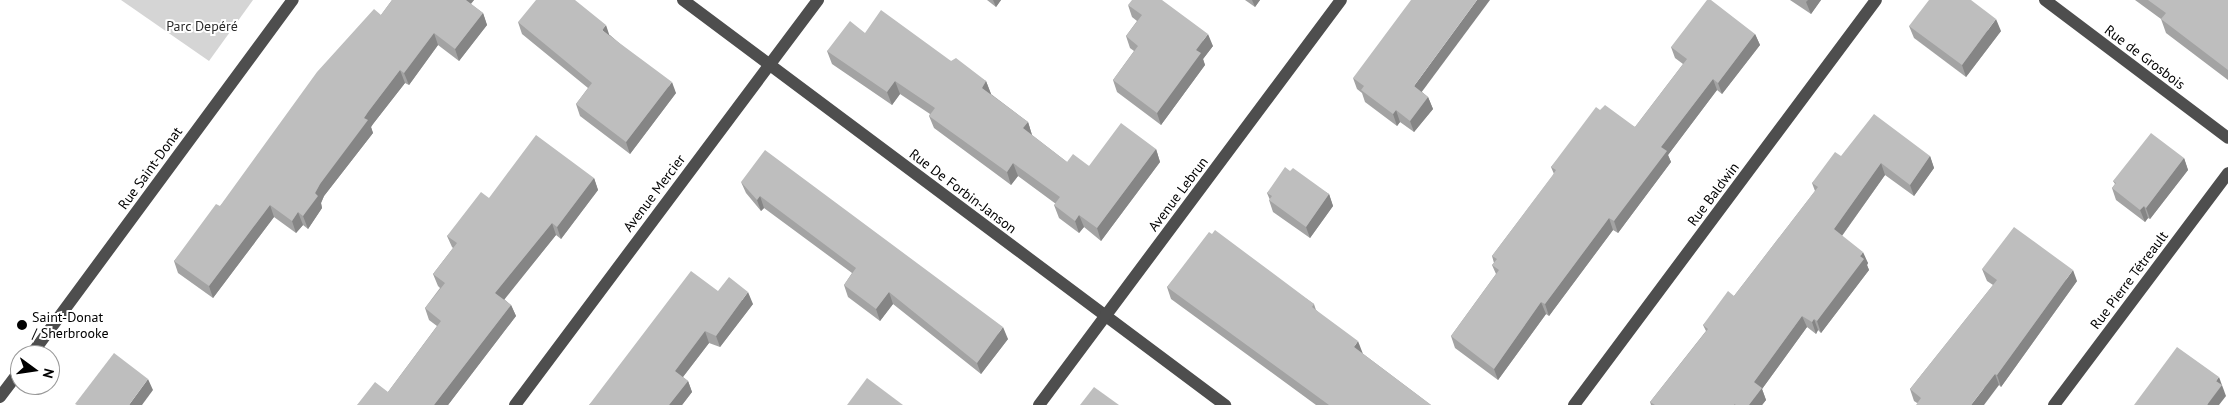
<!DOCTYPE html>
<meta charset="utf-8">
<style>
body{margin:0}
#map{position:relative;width:2228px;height:405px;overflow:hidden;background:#fff;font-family:"PT Sans",sans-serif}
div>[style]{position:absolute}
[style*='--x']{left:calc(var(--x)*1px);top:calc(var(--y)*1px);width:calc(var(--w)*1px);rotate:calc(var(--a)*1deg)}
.green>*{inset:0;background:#d5d5d5}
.minor>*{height:12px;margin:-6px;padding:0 6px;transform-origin:6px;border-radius:6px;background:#4e4e4e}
.wall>*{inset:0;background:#a3a3a3}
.shaded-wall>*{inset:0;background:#858585}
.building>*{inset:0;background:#bebebe}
.dots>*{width:14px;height:14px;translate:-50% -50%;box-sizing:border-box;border:2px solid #fff;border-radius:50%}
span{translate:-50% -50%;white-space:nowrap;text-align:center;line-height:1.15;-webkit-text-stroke:4px #fff;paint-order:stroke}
.park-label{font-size:14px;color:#2c2c2c}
.street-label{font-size:14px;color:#000}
.poi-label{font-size:14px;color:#000}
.left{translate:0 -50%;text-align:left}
.north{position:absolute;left:10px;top:345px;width:50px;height:50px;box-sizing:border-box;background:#fff;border:1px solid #999;border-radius:50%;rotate:104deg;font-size:14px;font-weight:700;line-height:20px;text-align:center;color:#000}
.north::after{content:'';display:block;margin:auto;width:18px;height:22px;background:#000;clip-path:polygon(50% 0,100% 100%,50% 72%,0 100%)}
</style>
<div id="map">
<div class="green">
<div style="clip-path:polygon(121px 0,253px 0,209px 61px)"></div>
</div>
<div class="minor">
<div style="--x:683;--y:0;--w:677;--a:36.77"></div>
<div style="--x:2045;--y:0;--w:229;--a:37"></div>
<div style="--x:31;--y:355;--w:441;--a:-53.6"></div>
<div style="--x:0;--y:397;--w:34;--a:-53"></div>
<div style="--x:515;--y:405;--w:506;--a:-53.2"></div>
<div style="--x:1039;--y:405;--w:505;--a:-53.29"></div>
<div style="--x:1574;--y:405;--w:505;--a:-53.29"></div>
<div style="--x:2054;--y:405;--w:290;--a:-53.1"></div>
</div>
<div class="wall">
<div style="clip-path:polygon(392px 0,474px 0,471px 4px,483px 13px,487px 25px,459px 61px,438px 45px,409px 85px,405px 83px,373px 124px,371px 127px,373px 133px,324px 196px,321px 203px,322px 208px,308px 229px,303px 225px,296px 233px,274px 217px,213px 298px,178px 273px,174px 261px,381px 15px)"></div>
<div style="clip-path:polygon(987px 0,1001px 0,996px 7px)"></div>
<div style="clip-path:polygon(1245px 0,1260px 0,1255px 7px)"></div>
<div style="clip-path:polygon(1790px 0,1821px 0,1811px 14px)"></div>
<div style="clip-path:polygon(2135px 0,2228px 0,2228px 80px,2166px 33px,2161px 19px)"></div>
<div style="clip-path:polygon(1128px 5px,1213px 46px,1203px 59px,1205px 65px,1161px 125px,1117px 92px,1113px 80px,1134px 51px,1130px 48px,1126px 36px,1137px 21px,1132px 17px)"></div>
<div style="clip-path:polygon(518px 22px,610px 35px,676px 93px,630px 154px,580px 116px,576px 104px,588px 88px,522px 34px)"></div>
<div style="clip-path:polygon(1909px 26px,2001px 31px,1966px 77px,1914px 38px)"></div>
<div style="clip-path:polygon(865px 33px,951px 61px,986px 81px,991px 94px,1028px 122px,1032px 135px,1067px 162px,1089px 166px,1156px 149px,1160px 162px,1101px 241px,1084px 227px,1079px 233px,1059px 218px,1054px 205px,1056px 204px,1018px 176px,1011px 185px,934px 128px,929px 116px,930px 114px,900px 94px,892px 105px,832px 64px,827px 51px)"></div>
<div style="clip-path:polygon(1755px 34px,1760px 45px,1722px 94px,1717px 90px,1668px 155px,1671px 162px,1618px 233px,1613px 230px,1549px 316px,1546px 314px,1498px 380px,1455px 348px,1451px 336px,1496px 274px,1492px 265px,1494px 263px,1492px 256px,1554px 174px,1551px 167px,1600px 110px,1635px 127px,1683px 64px,1675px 58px,1671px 47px)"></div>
<div style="clip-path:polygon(1353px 78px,1422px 92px,1428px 97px,1433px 109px,1414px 132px,1400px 122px,1397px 126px,1365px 102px,1362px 93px,1357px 89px)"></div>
<div style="clip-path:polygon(1841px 156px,1930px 156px,1934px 168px,1914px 196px,1885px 175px,1842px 236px,1868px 263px,1867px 265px,1869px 270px,1821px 333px,1818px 330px,1816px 334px,1807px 327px,1762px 389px,1766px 400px,1762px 405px,1651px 405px,1650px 402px,1706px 331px,1703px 325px,1734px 296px,1815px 191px,1812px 183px)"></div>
<div style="clip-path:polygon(2184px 158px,2188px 170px,2150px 219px,2148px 218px,2145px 222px,2116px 200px,2112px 188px,2115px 184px,2113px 181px)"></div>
<div style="clip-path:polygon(1290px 171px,1329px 194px,1333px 206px,1310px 238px,1273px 212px,1269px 200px,1270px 200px,1267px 193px)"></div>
<div style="clip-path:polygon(594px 178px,598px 190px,561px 239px,556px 235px,504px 299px,511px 305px,516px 316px,448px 405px,357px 405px,388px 392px,437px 326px,429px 320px,425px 308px,440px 288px,438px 286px,433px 274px,453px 248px,452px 247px,447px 236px,489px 198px)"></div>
<div style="clip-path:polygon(741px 182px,1008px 339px,981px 374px,893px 304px,880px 321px,848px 297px,844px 285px,852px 273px,764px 208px,761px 211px,746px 193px)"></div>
<div style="clip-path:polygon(1212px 234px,1314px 304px,1316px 310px,1362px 353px,1431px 405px,1316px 405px,1171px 299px,1167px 287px)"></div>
<div style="clip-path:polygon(1982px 269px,2077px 281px,2001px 387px,1999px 385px,1917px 403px,1914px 401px,1910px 389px,1993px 285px,1987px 281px)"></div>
<div style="clip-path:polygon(718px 291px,753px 304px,720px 347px,709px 343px,683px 377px,688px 381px,692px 392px,682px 405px,589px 405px)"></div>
</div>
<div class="shaded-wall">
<div style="clip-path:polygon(463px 0,474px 0,466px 9px)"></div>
<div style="clip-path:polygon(993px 0,1001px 0,996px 7px)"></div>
<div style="clip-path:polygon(1252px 0,1260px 0,1255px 7px)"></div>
<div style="clip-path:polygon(1477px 0,1490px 0,1418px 97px,1414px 86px)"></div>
<div style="clip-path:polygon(1808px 0,1821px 0,1811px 14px,1806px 2px)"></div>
<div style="clip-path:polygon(483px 13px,487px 25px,459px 61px,455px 49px)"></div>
<div style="clip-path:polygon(1996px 19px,2001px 31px,1966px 77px,1962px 65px)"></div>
<div style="clip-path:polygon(606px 25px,610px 37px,602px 30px)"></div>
<div style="clip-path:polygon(434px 33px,438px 45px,409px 85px,404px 73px)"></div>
<div style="clip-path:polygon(1208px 34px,1213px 46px,1203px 59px,1205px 65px,1161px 125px,1157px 113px,1196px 50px)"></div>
<div style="clip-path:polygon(1755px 34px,1760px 45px,1722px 94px,1718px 83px)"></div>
<div style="clip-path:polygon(400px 70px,405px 83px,373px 124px,371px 127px,373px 133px,324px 196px,321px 203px,322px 208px,308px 229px,303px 216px,320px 184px,368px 112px)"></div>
<div style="clip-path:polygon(1713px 79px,1717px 90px,1668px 155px,1671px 162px,1618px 233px,1614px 221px,1661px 147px)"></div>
<div style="clip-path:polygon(895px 81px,900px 94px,892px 105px,887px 92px)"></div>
<div style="clip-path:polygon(986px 81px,991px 94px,986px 101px,982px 88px)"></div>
<div style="clip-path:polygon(672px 82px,676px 93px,630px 154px,626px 142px)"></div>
<div style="clip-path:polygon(1428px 97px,1433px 109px,1414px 132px,1410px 121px)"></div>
<div style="clip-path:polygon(1396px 110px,1400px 122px,1397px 126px,1393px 114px)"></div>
<div style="clip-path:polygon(1028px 122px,1032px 135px,1027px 141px,1023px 128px)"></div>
<div style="clip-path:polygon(1156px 149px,1160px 162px,1101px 241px,1097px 228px)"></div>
<div style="clip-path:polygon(1930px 156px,1934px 168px,1914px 196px,1910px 185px)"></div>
<div style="clip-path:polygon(2184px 158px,2188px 170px,2150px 219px,2146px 208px)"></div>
<div style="clip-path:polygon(1013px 163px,1018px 176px,1011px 185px,1007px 172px)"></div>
<div style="clip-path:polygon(1881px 163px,1885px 175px,1838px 241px,1834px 229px)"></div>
<div style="clip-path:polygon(594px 178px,598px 190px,561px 239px,557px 227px)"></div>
<div style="clip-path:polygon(1329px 194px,1333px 206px,1310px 238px,1306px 227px)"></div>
<div style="clip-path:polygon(760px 196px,764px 208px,761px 211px,757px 200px)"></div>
<div style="clip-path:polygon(270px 205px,274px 217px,213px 298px,209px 286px)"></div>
<div style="clip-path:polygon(2144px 206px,2148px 218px,2145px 222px,2140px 210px)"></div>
<div style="clip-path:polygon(298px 212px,303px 225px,296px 233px,292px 221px)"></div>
<div style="clip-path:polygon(1079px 215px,1084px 227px,1079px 233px,1075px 221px)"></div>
<div style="clip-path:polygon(1609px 218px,1613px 230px,1549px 316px,1545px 304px)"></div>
<div style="clip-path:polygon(552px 223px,556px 235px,500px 305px,495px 293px)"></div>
<div style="clip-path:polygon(1863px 252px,1868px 263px,1867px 265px,1869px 270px,1821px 333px,1817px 321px)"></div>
<div style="clip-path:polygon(2073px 270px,2077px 281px,2001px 387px,1997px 375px)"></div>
<div style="clip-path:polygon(748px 292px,753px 304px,720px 347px,716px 336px)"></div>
<div style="clip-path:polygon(889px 292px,893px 304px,880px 321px,876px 309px)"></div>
<div style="clip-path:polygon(1541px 302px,1546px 314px,1498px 380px,1494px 369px)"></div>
<div style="clip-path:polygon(511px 305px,516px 316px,448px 405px,434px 405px)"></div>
<div style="clip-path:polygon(1802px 316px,1807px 327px,1762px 389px,1766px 400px,1762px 405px,1749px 405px,1754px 382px)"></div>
<div style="clip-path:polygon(1814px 319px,1818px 330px,1816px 334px,1812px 322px)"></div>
<div style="clip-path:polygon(1003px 327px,1008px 339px,981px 374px,977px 363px)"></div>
<div style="clip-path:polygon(705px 331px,709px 343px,679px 382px,675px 371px)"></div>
<div style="clip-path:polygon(1358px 341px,1363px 354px,1354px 347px)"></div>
<div style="clip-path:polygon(1995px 374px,1999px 385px,1984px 405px,1971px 405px)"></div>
<div style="clip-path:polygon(2219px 377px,2226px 396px,2219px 405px,2207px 405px,2216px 381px)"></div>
<div style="clip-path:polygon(148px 379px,153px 390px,142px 405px,129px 405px)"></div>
<div style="clip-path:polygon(688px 381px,692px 392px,682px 405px,669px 405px)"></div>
</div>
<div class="building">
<div style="clip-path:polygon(392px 0,466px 0,483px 13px,455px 49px,434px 33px,404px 73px,400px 70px,368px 112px,364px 118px,368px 120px,320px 184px,315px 193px,318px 196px,303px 216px,298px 212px,292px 221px,270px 205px,209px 286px,174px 261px,216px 204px,220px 206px,317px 72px,374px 9px,381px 15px)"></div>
<div style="clip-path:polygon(536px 0,575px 0,606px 25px,602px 30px,672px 82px,626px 142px,576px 104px,592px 83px,518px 22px)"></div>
<div style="clip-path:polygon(1132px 0,1162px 0,1208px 34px,1196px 50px,1201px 53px,1157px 113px,1113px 80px,1138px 46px,1126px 36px,1142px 15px,1128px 5px)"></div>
<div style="clip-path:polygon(1411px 0,1477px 0,1414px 86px,1428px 97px,1410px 121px,1396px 110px,1393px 114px,1361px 90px,1364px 86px,1353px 78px)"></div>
<div style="clip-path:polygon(1707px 0,1711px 0,1755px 34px,1718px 83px,1713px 79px,1661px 147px,1667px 151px,1614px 221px,1609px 218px,1545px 304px,1541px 302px,1494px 369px,1451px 336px,1499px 270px,1492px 265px,1497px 259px,1492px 256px,1552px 176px,1556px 170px,1551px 167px,1596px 107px,1600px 110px,1605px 105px,1635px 127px,1687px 59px,1671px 47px)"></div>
<div style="clip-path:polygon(1929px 0,1971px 0,1996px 19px,1962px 65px,1909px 26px)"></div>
<div style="clip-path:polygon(2148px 0,2228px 0,2228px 70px,2161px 19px,2166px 13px)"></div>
<div style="clip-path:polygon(881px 10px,951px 61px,956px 58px,986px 81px,982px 88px,1028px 122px,1023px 128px,1067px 162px,1073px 154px,1089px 166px,1121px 123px,1156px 149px,1097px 228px,1079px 215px,1075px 221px,1054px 205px,1060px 197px,1013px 163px,1007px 172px,929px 116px,935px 108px,895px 81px,887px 92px,827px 51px,850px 21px,865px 33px)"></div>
<div style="clip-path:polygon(1874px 114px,1930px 156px,1910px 185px,1881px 163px,1834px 229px,1863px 252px,1860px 256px,1864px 259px,1817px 321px,1814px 319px,1812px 322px,1802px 316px,1754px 382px,1762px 388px,1749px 405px,1736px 405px,1734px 404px,1734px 405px,1655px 405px,1650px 402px,1708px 329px,1703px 325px,1728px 291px,1734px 296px,1818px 187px,1812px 183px,1835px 152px,1841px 156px)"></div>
<div style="clip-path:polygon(2151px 133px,2184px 158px,2146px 208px,2144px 206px,2140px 210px,2112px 188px,2116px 183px,2113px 181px)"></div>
<div style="clip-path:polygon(536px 135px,594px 178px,557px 227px,552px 223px,495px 293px,511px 305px,434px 405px,357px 405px,375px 382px,388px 392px,441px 321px,425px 308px,445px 283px,433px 274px,457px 243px,447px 236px,481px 192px,489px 198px)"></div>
<div style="clip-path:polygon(765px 150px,1003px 327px,977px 363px,889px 292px,876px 309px,844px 285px,856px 268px,760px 196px,757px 200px,741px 182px)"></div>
<div style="clip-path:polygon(1285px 167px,1290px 171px,1293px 168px,1329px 194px,1306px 227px,1269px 200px,1272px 196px,1267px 193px)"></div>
<div style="clip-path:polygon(2014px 227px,2073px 270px,1997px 375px,1995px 374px,1971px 405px,1916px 405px,1921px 398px,1910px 389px,1997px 280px,1982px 269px)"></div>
<div style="clip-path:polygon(1215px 230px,1314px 304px,1312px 307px,1358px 341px,1354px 347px,1431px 405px,1329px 405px,1167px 287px,1209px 232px,1212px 234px)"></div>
<div style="clip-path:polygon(691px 271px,718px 291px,729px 277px,748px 292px,716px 336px,705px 331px,675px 371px,688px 381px,669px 405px,589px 405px)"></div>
<div style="clip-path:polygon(2177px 347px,2219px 377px,2216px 381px,2222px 385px,2207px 405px,2134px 405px)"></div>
<div style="clip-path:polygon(114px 353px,148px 379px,129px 405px,77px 405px,75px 404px)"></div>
<div style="clip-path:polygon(867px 378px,903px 405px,847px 405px)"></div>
<div style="clip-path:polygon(1094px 387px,1119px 405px,1080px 405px)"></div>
</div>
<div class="dots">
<div style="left:22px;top:325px;background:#000"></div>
</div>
<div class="park-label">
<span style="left:202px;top:26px">Parc Depéré</span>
</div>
<div class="street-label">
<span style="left:2145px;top:57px;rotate:37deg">Rue de Grosbois</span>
<span style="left:150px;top:168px;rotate:-54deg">Rue Saint-Donat</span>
<span style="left:963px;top:191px;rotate:37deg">Rue De Forbin-Janson</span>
<span style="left:654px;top:193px;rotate:-53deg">Avenue Mercier</span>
<span style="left:1178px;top:194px;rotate:-53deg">Avenue Lebrun</span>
<span style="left:1713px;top:194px;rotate:-53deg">Rue Baldwin</span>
<span style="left:2129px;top:280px;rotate:-53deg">Rue Pierre Tétreault</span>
</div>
<div class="poi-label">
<span class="left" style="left:32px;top:325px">Saint-Donat<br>/ Sherbrooke</span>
</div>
<div class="north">N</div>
</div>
